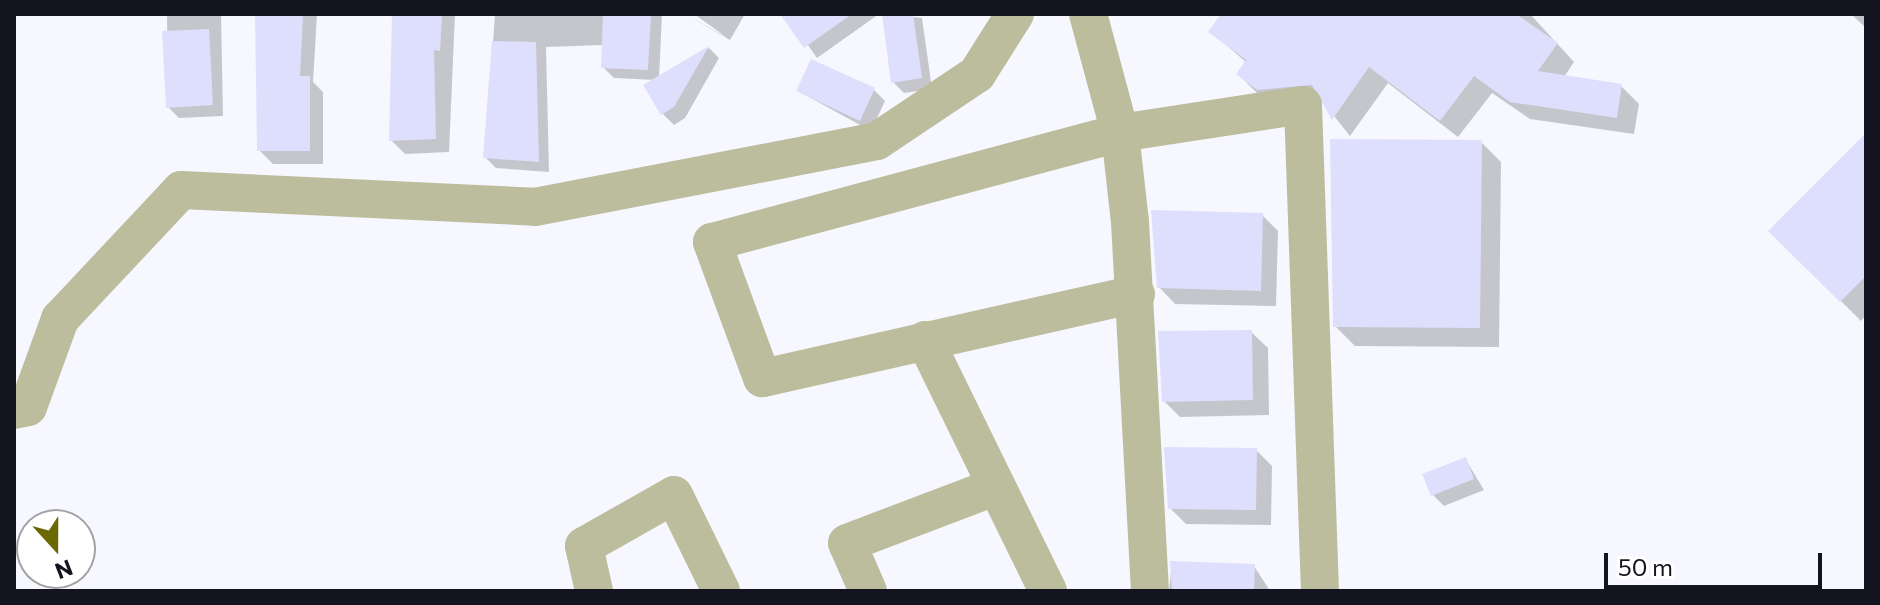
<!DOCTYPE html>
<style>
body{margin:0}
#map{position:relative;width:1880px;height:605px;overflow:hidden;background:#f7f7ff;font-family:Commissioner,sans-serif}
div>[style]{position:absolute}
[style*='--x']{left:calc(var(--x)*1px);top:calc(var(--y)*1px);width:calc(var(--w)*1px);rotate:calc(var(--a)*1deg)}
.shadow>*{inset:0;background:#0003}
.building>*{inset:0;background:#dedffd}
.minor>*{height:38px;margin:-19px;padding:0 19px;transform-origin:19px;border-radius:19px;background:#bcbd9c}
span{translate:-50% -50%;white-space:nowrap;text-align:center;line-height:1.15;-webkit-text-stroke:6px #fff;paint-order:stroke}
.frame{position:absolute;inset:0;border:16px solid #141420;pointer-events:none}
.north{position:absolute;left:16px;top:509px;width:80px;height:80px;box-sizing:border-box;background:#fff;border:2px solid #a1a1a6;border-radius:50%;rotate:159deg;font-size:22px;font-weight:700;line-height:32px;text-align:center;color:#141420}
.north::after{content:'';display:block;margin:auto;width:28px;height:36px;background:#696802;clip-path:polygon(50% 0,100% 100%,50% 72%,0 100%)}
.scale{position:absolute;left:1604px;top:553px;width:218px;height:36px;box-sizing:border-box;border:4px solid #141420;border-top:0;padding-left:10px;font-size:24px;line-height:28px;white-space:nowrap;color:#141420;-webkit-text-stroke:6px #fff;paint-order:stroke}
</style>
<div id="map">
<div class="shadow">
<div style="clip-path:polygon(167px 14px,221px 14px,223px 116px,179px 118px,168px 107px)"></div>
<div style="clip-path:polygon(259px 14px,317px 14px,313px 82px,323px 92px,323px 164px,273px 164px,259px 150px)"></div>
<div style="clip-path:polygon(394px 14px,455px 14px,449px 152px,405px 154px,391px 140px)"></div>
<div style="clip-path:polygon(495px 14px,662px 14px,659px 78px,709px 48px,719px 58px,685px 118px,674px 125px,662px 113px,656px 80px,614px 78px,603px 67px,604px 45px,546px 47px,549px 172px,496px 168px,485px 157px)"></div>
<div style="clip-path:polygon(685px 14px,726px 37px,694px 14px,745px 14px,730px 40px)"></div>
<div style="clip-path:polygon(786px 14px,879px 14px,817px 58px)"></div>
<div style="clip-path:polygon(884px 14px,922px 18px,932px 89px,904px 93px,893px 82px)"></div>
<div style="clip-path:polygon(1223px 14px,1530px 14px,1574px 62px,1564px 77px,1621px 86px,1639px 104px,1634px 134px,1530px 119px,1492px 93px,1458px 137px,1388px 83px,1350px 136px,1323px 102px,1277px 107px,1256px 92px,1238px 74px,1247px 63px,1211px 32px)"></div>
<div style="clip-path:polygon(1851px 14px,1866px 14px,1866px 28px)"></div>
<div style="clip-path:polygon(874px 90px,885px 101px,871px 131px,798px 91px)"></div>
<div style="clip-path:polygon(1481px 142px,1501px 162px,1499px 347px,1355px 346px,1335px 326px)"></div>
<div style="clip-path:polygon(1866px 143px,1866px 315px,1861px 321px,1771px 231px)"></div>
<div style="clip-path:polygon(1262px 215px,1278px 231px,1276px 306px,1175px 304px,1159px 287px)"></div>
<div style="clip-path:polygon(1251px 332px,1268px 348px,1269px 415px,1180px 417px,1164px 401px)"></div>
<div style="clip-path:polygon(1256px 450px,1272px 466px,1271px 525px,1186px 524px,1170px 508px)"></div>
<div style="clip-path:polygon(1466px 460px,1484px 490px,1444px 506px,1433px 495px)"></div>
<div style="clip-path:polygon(1172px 563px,1254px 566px,1270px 591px,1169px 591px)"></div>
</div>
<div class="building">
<div style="clip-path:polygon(255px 14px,303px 14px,300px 76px,310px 76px,310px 151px,257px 151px)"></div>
<div style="clip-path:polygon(392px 14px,442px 14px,440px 51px,434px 50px,436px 139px,389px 141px)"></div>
<div style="clip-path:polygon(603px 14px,651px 14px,648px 70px,601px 68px)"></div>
<div style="clip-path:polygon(780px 14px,852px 14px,804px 48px)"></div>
<div style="clip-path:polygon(882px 14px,913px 14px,922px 78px,891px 83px)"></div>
<div style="clip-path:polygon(1221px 14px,1516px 14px,1558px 43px,1538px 71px,1622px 84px,1617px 118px,1510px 102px,1474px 76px,1440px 121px,1369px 67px,1332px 120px,1312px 85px,1257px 90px,1236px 74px,1246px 60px,1208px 32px)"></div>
<div style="clip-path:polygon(209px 29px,213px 105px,166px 108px,162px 31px)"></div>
<div style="clip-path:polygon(492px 41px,536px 42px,539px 162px,483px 158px)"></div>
<div style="clip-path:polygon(709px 46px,674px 107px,661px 115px,643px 85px)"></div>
<div style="clip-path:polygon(811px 59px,875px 88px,860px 121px,796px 91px)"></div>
<div style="clip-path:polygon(1866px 133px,1866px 276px,1840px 302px,1768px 231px)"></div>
<div style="clip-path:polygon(1330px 139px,1482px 140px,1480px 328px,1333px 327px)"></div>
<div style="clip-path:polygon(1151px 210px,1263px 213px,1261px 291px,1157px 288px)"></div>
<div style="clip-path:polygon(1252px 330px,1253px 400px,1162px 402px,1158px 331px)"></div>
<div style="clip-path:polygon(1164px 447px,1257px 448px,1256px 510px,1168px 509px)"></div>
<div style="clip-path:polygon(1466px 457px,1474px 479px,1431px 496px,1422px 474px)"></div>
<div style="clip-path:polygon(1170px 561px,1255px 564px,1254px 591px,1172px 591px)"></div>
</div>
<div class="minor">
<div style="--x:1088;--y:14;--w:123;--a:74.9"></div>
<div style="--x:1120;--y:133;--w:90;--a:83.6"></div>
<div style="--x:1130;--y:222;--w:370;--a:86.9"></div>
<div style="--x:1136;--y:294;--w:383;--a:167.3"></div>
<div style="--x:762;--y:378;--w:145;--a:-110.2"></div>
<div style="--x:712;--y:242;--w:422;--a:-15"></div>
<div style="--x:1120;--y:133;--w:185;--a:-8.7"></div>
<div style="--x:1303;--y:105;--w:486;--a:88"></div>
<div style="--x:925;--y:340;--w:280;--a:63.9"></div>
<div style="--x:14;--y:410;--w:14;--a:-12"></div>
<div style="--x:28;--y:407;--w:94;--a:-70"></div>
<div style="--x:60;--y:319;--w:177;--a:-46.8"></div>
<div style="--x:181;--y:190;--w:354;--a:2.7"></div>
<div style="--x:535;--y:207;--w:348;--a:-10.9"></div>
<div style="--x:877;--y:141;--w:120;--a:-33.8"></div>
<div style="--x:977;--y:74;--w:71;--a:-57.7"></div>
<div style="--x:594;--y:591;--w:46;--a:-102.5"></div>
<div style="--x:584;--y:546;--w:103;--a:-29.5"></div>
<div style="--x:674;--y:495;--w:107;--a:63.9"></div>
<div style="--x:868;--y:591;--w:52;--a:-113.6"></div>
<div style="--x:847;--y:543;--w:160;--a:-20.8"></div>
</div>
<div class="frame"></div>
<div class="north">N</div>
<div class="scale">50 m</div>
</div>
